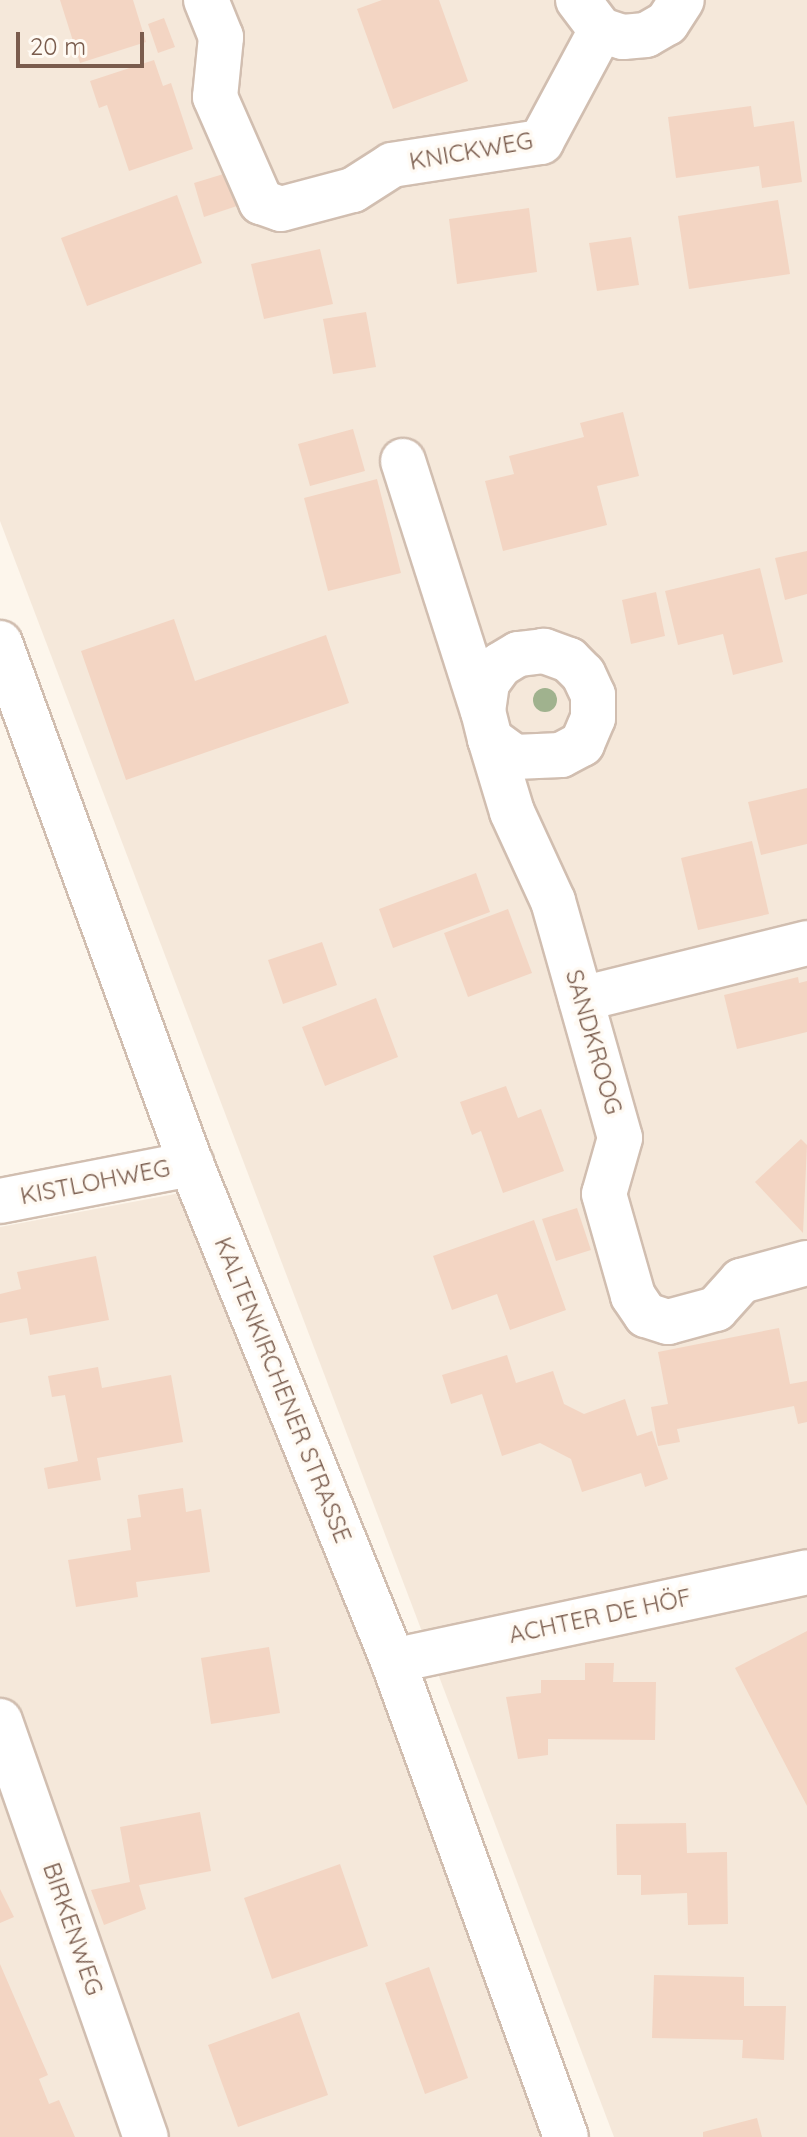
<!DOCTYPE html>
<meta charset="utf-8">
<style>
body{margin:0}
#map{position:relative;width:807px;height:2137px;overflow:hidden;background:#fdf6ec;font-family:Quicksand,sans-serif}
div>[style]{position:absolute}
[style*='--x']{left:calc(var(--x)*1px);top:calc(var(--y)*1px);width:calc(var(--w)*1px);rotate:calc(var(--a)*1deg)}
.residential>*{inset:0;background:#f5e8da}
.building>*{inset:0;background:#f3d5c3}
.roads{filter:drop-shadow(2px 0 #d1beb0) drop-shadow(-2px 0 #d1beb0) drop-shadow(0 2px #d1beb0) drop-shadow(0 -2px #d1beb0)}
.minor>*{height:44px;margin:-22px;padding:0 22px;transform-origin:22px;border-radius:22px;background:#fff}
.trees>*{width:24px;height:24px;margin:-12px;border-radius:50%;background:#a0b28e}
span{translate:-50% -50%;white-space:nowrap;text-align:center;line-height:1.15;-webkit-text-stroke:7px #fffaf3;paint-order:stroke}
.street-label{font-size:24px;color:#7a5c4d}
.scale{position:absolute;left:16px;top:32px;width:128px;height:36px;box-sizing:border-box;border:4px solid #7a5c4d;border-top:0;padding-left:10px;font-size:24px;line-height:28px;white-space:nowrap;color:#7a5c4d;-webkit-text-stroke:6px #fffaf3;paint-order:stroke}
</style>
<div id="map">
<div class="residential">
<div style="clip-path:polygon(0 0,807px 0,807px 2137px,614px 2137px,0 521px)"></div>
<div style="clip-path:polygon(196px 1190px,556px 2137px,0 2137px,0 1227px)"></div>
</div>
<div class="building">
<div style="clip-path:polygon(60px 0,133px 0,146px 42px,80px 63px)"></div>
<div style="clip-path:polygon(382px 0,439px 0,468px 81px,393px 109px,357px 9px)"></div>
<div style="clip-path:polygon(164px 18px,175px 47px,158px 53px,148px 24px)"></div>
<div style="clip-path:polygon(154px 60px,163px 86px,171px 83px,193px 149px,129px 171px,107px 105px,99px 108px,90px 81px)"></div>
<div style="clip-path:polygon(751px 106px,754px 127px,794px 121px,802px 182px,762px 188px,759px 166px,676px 178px,668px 117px)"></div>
<div style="clip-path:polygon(230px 172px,240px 205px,204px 217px,194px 183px)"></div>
<div style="clip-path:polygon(177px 195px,202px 263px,87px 306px,61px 238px)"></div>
<div style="clip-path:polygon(778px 200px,790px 274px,689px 289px,678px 216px)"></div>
<div style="clip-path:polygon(529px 208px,537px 272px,457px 284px,449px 219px)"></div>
<div style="clip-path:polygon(631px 237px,639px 285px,597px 291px,589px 243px)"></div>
<div style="clip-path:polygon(320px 249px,333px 304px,264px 319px,251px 264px)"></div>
<div style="clip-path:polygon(366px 312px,376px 367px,333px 374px,323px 319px)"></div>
<div style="clip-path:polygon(623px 412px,639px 476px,597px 486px,607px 525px,503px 551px,485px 481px,514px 474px,509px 456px,584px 437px,580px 423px)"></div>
<div style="clip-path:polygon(353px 429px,365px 471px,310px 486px,298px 444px)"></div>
<div style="clip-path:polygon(377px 479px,401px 573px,328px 591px,304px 498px)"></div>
<div style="clip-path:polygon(807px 551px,807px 594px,785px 600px,775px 558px)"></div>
<div style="clip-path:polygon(760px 568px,783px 662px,733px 675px,723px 634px,678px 645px,665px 591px)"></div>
<div style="clip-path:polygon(656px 592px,665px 636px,631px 644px,622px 600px)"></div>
<div style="clip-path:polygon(174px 619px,195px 681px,326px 635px,349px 703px,126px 780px,81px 651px)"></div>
<div style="clip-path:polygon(807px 788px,807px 844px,761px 855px,748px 802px)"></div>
<div style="clip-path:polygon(752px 841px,769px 914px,698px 930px,681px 858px)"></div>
<div style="clip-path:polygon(476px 873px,490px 912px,393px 948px,379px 909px)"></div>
<div style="clip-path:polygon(508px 909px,532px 973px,468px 997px,444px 933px)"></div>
<div style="clip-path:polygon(322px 942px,337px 985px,283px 1004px,268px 960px)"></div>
<div style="clip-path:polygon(798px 977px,799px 983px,807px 981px,807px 1032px,737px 1049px,724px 995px)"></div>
<div style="clip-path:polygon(376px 998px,398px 1057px,325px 1086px,302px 1027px)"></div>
<div style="clip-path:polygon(506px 1086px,518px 1118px,541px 1109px,564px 1171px,503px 1193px,481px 1131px,472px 1135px,460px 1102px)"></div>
<div style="clip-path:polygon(801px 1139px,807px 1145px,803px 1233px,755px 1182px)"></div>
<div style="clip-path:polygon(577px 1208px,591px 1250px,556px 1261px,542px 1219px)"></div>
<div style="clip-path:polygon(534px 1220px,566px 1310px,510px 1330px,497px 1294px,452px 1310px,433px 1256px)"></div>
<div style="clip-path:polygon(96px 1256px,109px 1320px,30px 1335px,27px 1318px,0 1323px,0 1294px,21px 1289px,17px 1272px)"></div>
<div style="clip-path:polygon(779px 1328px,790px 1384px,807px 1381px,807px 1422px,798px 1424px,794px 1406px,677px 1429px,680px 1442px,658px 1446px,651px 1407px,668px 1404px,658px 1352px)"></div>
<div style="clip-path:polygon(507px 1355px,516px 1383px,553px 1371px,564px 1404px,584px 1414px,625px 1399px,637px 1436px,652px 1431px,668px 1479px,645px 1487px,641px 1473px,582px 1492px,571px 1459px,540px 1443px,502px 1456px,482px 1394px,451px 1404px,442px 1375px)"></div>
<div style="clip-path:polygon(98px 1367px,102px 1388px,171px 1375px,183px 1442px,97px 1458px,101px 1480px,48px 1489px,44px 1468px,78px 1461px,65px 1395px,52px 1397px,48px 1376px)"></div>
<div style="clip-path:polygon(183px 1488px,186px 1512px,201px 1509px,210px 1572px,136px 1582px,138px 1597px,76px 1607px,68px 1560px,131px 1550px,127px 1519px,141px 1517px,138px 1495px)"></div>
<div style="clip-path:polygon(807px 1631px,807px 1806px,735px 1668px)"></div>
<div style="clip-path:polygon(269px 1647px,280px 1713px,211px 1724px,201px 1658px)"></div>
<div style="clip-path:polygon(585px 1663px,614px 1663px,613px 1682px,656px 1682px,655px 1740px,548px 1739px,548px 1755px,518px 1759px,506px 1697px,541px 1693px,541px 1680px,585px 1680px)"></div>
<div style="clip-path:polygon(200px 1812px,211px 1871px,139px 1885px,146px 1909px,104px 1925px,91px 1890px,130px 1882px,120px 1827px)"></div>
<div style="clip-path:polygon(686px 1823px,687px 1853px,727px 1852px,728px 1924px,688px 1925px,687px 1893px,641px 1895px,641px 1875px,617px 1875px,616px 1824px)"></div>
<div style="clip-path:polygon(340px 1864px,368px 1946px,272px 1979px,244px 1898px)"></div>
<div style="clip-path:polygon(0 1889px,14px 1917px,0 1923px)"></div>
<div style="clip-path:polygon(0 1964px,48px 2075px,39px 2079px,49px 2104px,59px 2100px,75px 2137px,0 2137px)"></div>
<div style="clip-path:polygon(429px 1967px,468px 2078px,425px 2094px,385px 1983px)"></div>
<div style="clip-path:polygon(654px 1975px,744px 1977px,744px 2006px,786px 2006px,784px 2060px,742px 2058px,743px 2040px,652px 2038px)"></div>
<div style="clip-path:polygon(299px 2012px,328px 2095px,238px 2127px,208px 2045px)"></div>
<div style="clip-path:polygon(757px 2118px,762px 2137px,703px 2137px,703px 2132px)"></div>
</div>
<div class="roads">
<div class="minor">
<div style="--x:206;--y:0;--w:40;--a:68"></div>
<div style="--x:221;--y:37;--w:60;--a:95.7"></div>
<div style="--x:215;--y:97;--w:115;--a:66.3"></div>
<div style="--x:261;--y:202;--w:21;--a:19"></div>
<div style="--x:281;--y:209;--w:74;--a:-14.8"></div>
<div style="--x:353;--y:190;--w:46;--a:-32.7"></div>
<div style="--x:392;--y:165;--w:151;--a:-8.8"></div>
<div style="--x:541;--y:142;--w:127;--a:-61.8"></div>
<div style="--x:578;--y:0;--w:38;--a:53"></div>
<div style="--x:601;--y:30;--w:23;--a:18"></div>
<div style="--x:623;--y:37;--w:23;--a:-5"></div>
<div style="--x:646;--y:35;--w:24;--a:-30"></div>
<div style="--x:667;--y:23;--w:27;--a:-57"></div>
<div style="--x:403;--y:461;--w:262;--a:72.3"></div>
<div style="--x:0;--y:643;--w:555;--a:69.87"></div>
<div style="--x:191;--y:1164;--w:536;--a:67.88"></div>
<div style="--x:393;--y:1661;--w:506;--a:70.03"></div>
<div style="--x:490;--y:739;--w:31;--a:36"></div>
<div style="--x:515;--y:757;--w:46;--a:-2.5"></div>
<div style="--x:561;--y:755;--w:24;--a:-28"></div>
<div style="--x:582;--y:744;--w:28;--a:-67"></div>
<div style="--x:593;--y:718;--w:23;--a:-90"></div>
<div style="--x:593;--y:695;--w:23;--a:-115"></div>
<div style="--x:583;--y:674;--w:20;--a:-135"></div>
<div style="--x:569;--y:660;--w:27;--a:-160"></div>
<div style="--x:544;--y:651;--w:26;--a:173"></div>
<div style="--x:518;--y:654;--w:21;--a:149"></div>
<div style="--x:500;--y:665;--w:22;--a:126"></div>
<div style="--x:487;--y:683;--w:28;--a:98"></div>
<div style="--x:483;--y:711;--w:29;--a:76"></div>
<div style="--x:490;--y:739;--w:76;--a:73.2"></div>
<div style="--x:512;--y:812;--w:98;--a:65.3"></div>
<div style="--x:553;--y:901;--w:246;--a:74.2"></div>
<div style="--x:620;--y:1138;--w:58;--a:105.9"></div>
<div style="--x:604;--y:1194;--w:106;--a:74.1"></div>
<div style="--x:633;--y:1296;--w:23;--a:56"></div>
<div style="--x:646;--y:1315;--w:23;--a:18"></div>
<div style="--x:668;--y:1322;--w:50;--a:-15.2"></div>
<div style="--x:716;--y:1309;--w:38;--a:-48"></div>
<div style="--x:741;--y:1281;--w:68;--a:-15.3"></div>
<div style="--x:581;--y:999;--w:233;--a:-13.9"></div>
<div style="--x:0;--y:1201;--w:195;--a:-11"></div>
<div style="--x:393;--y:1661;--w:423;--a:-12.1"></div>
<div style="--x:0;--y:1721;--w:441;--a:70.7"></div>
</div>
</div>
<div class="trees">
<div style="left:545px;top:700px"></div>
</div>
<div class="street-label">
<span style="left:471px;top:151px;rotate:-10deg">KNICKWEG</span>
<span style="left:594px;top:1042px;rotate:74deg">SANDKROOG</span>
<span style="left:95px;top:1182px;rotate:-11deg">KISTLOHWEG</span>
<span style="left:283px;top:1390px;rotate:68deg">KALTENKIRCHENER STRASSE</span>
<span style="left:600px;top:1616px;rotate:-12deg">ACHTER DE HÖF</span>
<span style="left:73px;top:1929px;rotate:71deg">BIRKENWEG</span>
</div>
<div class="scale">20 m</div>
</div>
